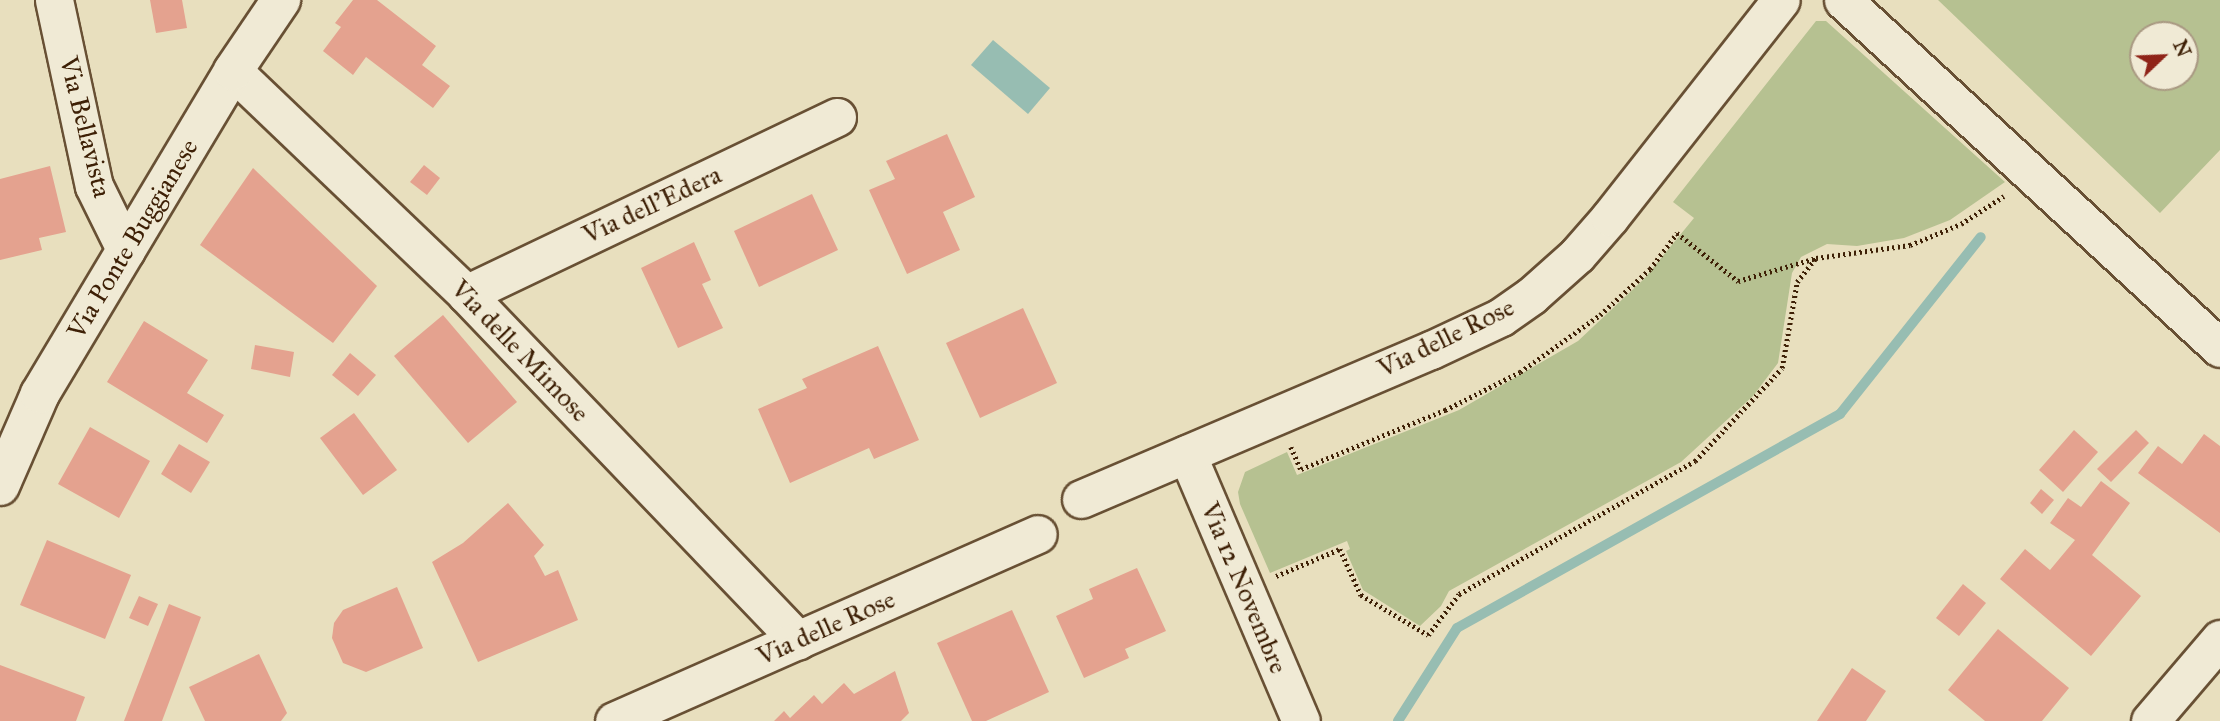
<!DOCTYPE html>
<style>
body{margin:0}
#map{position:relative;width:2220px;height:721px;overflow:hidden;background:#e8dfbe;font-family:"IM FELL Great Primer",serif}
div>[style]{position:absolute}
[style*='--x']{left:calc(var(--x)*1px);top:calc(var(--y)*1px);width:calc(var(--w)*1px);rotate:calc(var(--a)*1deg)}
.green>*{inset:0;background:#b6c191}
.water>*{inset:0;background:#97bdb2}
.stream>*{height:10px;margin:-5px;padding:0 5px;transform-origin:5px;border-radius:5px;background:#97bdb2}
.building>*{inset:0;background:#e4a28f}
.path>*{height:4.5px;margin-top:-2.25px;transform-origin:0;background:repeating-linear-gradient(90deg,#3e2006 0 2px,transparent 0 5.5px)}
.roads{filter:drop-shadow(2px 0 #685034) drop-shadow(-2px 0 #685034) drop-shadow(0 2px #685034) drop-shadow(0 -2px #685034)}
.minor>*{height:37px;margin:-18.5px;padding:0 18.5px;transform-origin:18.5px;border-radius:18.5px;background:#f0ead5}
.secondary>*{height:38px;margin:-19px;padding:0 19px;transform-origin:19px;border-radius:19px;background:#f0ead5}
span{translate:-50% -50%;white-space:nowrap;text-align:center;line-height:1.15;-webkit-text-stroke:5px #f0ead5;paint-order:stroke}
.street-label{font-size:26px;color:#3e2006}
.north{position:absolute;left:2129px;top:21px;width:70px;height:70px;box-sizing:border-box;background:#f0ead5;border:2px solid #a99982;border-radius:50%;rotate:67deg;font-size:19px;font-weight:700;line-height:28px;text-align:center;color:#3e2006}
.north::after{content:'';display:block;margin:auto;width:24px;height:32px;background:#8f2418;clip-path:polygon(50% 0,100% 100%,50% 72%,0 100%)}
</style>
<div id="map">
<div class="green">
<div style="clip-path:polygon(evenodd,1938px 0,2220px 0,2220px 150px,2160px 213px,1938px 0,2185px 35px,2185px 77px,2143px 77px,2143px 35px,2185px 35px)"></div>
<div style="clip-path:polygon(1816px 21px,1826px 21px,2005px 182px,1950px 220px,1904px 238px,1857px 246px,1827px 244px,1801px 257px,1792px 273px,1778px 363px,1753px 396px,1681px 462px,1449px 591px,1441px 606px,1420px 626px,1363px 590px,1346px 551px,1350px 549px,1347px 541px,1270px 573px,1240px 504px,1238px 492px,1245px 472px,1287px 452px,1297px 475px,1459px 410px,1578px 341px,1644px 279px,1694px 218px,1673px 202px)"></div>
</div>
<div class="water">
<div style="clip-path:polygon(993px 40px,1050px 88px,1028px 114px,971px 65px)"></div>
</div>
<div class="stream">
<div style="--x:1398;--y:721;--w:110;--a:-57.6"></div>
<div style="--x:1457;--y:628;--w:439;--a:-29.2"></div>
<div style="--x:1840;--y:414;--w:226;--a:-51.5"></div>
</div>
<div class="building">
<div style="clip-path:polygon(150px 0,182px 0,187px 28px,156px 33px)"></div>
<div style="clip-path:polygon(353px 0,377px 0,436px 46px,422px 65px,450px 86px,433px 108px,366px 57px,353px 75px,323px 51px,341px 27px,335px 23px)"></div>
<div style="clip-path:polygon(947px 134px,975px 197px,943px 212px,960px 250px,907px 274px,869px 190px,895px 179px,886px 161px)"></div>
<div style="clip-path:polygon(424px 165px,440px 178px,427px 195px,410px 182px)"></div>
<div style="clip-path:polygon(50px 166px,66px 232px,39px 238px,42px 250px,0 260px,0 179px)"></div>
<div style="clip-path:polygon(253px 168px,377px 286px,333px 343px,200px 245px)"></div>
<div style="clip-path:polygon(812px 194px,838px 250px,759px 287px,734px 231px)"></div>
<div style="clip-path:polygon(694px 242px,711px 280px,702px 284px,723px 328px,678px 348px,641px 268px)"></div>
<div style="clip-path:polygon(1023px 308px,1057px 383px,980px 418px,946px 343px)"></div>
<div style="clip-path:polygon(443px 315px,517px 402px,468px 443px,394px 356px)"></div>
<div style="clip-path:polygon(144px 321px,208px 360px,187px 393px,224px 415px,207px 443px,107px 382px)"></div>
<div style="clip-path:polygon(255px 345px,294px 352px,290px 377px,251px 369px)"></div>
<div style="clip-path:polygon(878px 346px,919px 440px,874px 459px,869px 448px,790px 483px,758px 409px,807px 388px,802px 379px)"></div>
<div style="clip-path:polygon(350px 353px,376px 375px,358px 396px,332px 375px)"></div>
<div style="clip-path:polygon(354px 413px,397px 470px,363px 495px,320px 438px)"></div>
<div style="clip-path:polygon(90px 427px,150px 461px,119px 518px,58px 484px)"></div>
<div style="clip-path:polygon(2074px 430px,2098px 452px,2063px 492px,2039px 470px)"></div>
<div style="clip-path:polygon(2136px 430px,2149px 443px,2111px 482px,2097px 469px)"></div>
<div style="clip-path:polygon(2204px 434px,2220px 446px,2220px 533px,2138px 473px,2158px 446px,2182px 464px)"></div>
<div style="clip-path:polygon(179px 444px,210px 462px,191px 493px,161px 474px)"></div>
<div style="clip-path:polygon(2101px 481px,2130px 503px,2092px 555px,2141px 596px,2091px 656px,2000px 579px,2025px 549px,2050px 570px,2075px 540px,2050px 523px,2068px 498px,2081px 507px)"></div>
<div style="clip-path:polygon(2041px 489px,2054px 500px,2042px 514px,2030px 503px)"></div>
<div style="clip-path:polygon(508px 503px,544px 545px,534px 556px,545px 576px,558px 570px,578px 620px,478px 662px,432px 562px,463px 543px)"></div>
<div style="clip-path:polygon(47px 540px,131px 575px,105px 639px,20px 605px)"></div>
<div style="clip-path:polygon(1137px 568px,1166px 631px,1125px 649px,1129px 658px,1084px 678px,1056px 616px,1093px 599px,1089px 589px)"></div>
<div style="clip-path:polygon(1963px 584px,1986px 603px,1959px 636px,1936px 618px)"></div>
<div style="clip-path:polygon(397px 587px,423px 648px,366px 672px,343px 663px,332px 638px,334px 623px,343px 610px)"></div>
<div style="clip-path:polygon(139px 596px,158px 604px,148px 626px,129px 618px)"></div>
<div style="clip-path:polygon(169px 604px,201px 617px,162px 721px,124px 721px)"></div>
<div style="clip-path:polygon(1012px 610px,1049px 692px,986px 721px,972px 721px,937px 643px)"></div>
<div style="clip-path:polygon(1998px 629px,2069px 688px,2042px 721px,1985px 721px,1948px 690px)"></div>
<div style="clip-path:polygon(259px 654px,287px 713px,281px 721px,205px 721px,189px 687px)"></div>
<div style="clip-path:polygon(0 665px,85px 697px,76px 721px,0 721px)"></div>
<div style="clip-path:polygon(1852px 668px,1886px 691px,1866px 721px,1817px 721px)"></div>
<div style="clip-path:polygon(895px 671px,909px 713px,901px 721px,774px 721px,784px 711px,790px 718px,814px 695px,822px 704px,844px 683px,854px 694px)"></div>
</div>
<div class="path">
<div style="--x:1291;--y:447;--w:24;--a:66"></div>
<div style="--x:1301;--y:469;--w:156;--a:-22.3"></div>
<div style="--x:1445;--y:410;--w:84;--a:-26.9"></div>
<div style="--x:1520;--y:372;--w:98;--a:-35.5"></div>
<div style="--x:1600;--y:315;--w:68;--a:-42.6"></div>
<div style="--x:1650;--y:269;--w:45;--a:-53.1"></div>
<div style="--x:1677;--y:233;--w:78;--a:38.2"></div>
<div style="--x:1738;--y:281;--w:81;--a:-16.4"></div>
<div style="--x:1276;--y:576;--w:69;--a:-22.9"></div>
<div style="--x:1340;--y:549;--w:51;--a:65.5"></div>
<div style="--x:1361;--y:595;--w:78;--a:30.8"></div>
<div style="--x:1428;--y:635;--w:51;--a:-52.9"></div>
<div style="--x:1459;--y:594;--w:271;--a:-29.4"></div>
<div style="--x:1695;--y:461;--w:127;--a:-46.9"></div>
<div style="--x:1782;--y:368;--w:87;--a:-80.1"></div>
<div style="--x:1797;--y:282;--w:31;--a:-52"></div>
<div style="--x:1816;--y:258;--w:95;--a:-7.9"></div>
<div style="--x:1910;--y:245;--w:55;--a:-22.4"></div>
<div style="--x:1961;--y:224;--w:51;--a:-33.1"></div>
</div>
<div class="roads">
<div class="minor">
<div style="--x:54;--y:0;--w:190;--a:77.9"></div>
<div style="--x:94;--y:186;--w:72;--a:63.8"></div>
<div style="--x:1843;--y:0;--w:513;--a:42.71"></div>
<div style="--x:233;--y:71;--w:323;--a:43.7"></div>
<div style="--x:466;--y:294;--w:480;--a:46.2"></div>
<div style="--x:466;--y:294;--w:411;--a:-25.5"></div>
<div style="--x:1187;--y:454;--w:290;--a:66.9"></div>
<div style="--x:1081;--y:499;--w:380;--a:-23.1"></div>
<div style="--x:1431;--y:350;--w:77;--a:-25.2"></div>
<div style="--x:1501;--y:317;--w:37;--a:-35"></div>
<div style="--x:1531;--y:296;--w:62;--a:-41.7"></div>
<div style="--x:1577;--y:255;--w:50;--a:-49"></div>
<div style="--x:1610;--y:217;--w:276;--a:-51.8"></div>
<div style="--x:614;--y:721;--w:463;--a:-23.8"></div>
<div style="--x:2150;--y:721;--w:108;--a:-49.5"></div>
</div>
<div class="secondary">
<div style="--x:0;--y:486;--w:100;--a:-66.5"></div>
<div style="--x:40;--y:394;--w:376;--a:-59.1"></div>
<div style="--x:233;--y:71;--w:86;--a:-55.9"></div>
</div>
</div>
<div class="street-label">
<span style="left:85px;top:127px;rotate:76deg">Via Bellavista</span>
<span style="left:652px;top:205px;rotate:-25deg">Via dell'Edera</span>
<span style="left:133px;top:239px;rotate:-59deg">Via Ponte Buggianese</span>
<span style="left:1446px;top:338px;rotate:-26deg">Via delle Rose</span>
<span style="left:520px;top:351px;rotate:46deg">Via delle Mimose</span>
<span style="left:1244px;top:588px;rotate:67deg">Via 12 Novembre</span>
<span style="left:826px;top:628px;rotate:-24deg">Via delle Rose</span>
</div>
<div class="north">N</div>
</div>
